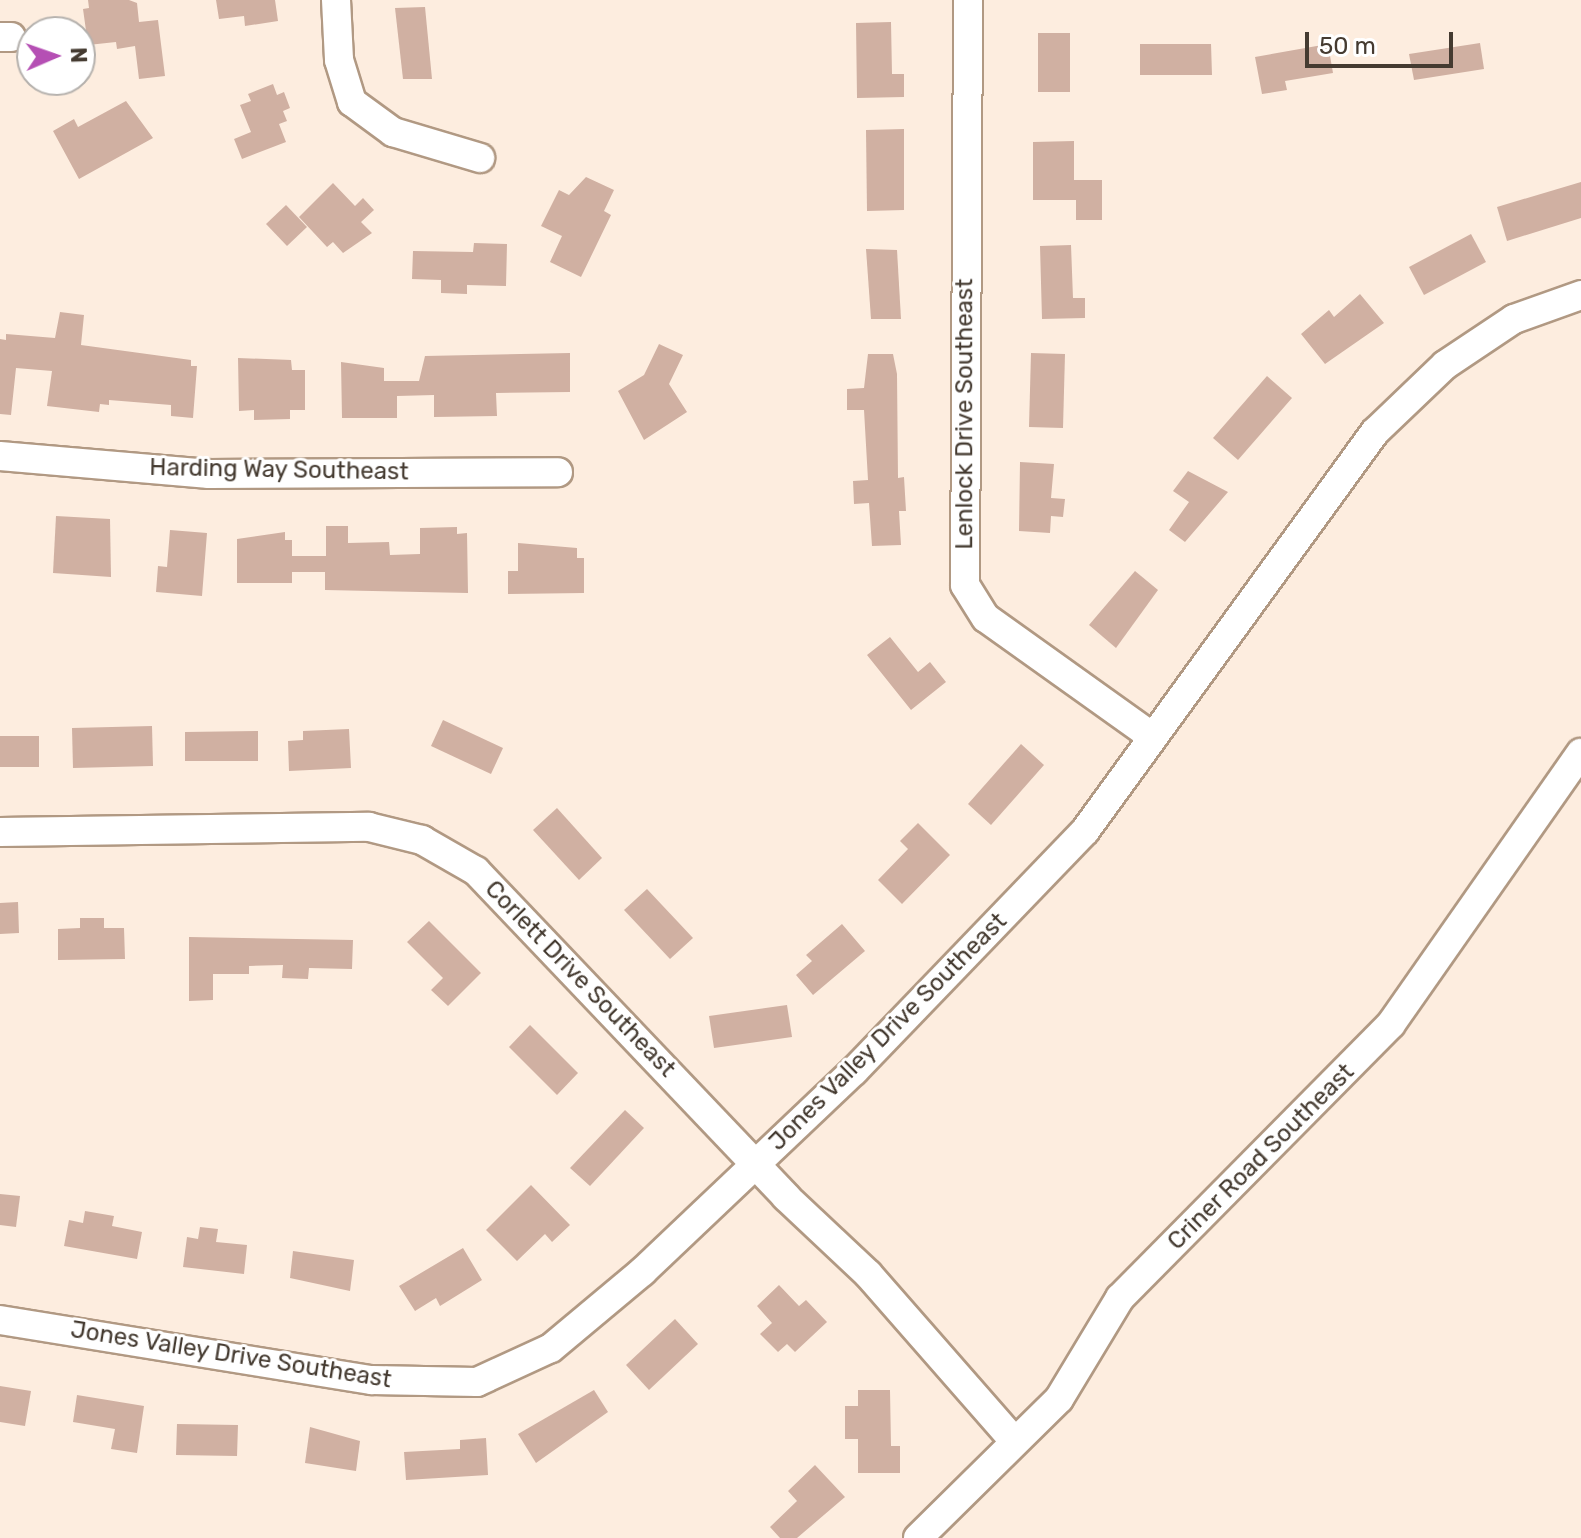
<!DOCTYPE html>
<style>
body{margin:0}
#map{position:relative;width:1581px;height:1538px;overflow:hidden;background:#fdeddf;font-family:Rubik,sans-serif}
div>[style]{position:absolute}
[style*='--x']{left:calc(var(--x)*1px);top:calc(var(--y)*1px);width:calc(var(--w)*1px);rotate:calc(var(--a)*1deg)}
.building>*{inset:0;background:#d0b0a2}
.roads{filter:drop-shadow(2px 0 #b19983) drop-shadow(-2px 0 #b19983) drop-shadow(0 2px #b19983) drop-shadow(0 -2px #b19983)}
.minor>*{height:28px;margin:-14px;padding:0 14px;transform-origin:14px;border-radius:14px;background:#fff}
span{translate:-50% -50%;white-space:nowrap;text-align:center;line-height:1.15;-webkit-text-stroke:6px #fff;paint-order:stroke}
.street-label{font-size:24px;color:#453b31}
.north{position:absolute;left:16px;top:16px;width:80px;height:80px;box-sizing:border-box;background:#fff;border:2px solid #b5b1ad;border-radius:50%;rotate:88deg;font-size:22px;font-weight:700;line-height:32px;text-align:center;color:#453b31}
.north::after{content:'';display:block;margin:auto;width:28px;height:36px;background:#b54fb4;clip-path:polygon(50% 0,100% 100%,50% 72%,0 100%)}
.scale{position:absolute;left:1305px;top:32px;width:148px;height:36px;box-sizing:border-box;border:4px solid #453b31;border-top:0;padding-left:10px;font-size:24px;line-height:28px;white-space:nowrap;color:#453b31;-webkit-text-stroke:6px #fff;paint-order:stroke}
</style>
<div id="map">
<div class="building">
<div style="clip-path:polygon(88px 0,129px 0,137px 3px,139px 22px,158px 20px,165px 76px,139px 79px,135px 46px,117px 49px,116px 42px,88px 45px,83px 9px,89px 8px)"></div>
<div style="clip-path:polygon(216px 0,275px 0,278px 21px,245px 26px,244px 16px,219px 19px)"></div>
<div style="clip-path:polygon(425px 7px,432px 79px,403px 79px,395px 8px)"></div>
<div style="clip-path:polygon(891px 22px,892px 74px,904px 74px,904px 97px,857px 98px,856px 23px)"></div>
<div style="clip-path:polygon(1038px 33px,1070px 33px,1070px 92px,1038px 92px)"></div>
<div style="clip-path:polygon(1480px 43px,1484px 69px,1414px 80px,1409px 54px)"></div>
<div style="clip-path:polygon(1140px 44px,1211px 44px,1212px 75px,1140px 75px)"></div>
<div style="clip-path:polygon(1328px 44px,1333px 73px,1285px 81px,1287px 90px,1262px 94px,1255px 57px)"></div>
<div style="clip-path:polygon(273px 84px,277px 95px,284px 92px,290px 108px,283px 111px,287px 121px,279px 124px,286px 142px,242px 159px,234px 139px,251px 132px,240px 105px,251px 101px,248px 94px)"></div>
<div style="clip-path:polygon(126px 101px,153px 138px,79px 179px,53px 131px,74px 119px,78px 127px)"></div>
<div style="clip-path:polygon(904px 129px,904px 210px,867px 211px,866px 130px)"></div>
<div style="clip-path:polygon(1074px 141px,1074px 180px,1102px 180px,1102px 220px,1076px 220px,1076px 200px,1033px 200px,1033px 142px)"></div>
<div style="clip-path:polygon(586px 177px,614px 190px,604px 211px,611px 215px,581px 277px,550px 262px,562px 236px,541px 226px,559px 190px,569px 195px)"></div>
<div style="clip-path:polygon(1581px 182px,1581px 218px,1507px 241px,1497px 207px)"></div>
<div style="clip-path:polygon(333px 183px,355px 206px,363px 198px,374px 210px,361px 222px,372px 233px,343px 253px,333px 242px,327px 247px,299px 217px)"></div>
<div style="clip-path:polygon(286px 205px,307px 227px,287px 246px,266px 224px)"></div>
<div style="clip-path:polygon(1471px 234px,1486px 262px,1424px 295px,1409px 267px)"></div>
<div style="clip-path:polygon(474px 243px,507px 244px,506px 286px,467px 285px,467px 294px,441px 293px,441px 280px,412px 279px,413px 251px,473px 252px)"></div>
<div style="clip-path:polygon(1071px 245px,1073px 298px,1085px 298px,1085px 318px,1042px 319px,1040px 246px)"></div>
<div style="clip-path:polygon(866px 249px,897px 250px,901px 319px,871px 319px)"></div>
<div style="clip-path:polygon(1360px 294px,1384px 323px,1325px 364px,1301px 334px,1329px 310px,1334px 317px)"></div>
<div style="clip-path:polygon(60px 312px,84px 315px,81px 345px,191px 360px,191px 366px,197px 366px,193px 418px,171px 416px,171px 405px,109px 400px,109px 405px,100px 404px,99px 412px,47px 406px,52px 371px,16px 368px,11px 415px,0 414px,0 339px,6px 340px,6px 334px,55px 338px)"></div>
<div style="clip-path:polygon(659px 344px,683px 355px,669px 384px,687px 412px,644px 440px,618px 391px,644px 375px)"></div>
<div style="clip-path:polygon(570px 353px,570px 392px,496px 393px,497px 416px,434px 417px,434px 395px,397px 396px,397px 418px,342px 418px,341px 362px,384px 368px,384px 381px,419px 381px,425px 356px)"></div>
<div style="clip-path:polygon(1031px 353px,1065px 354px,1063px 428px,1029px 427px)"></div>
<div style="clip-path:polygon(868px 354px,893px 354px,897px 374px,898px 478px,904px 477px,906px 511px,899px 511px,901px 545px,872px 546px,869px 503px,854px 504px,853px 481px,868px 480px,864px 410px,847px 410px,847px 389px,864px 388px)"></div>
<div style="clip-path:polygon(238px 358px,291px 360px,292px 370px,305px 370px,305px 410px,290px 410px,290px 419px,254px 420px,254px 410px,239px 411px)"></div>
<div style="clip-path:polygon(1267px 376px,1292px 398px,1238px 460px,1213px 438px)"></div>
<div style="clip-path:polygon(1020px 462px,1054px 464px,1051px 498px,1065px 499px,1063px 517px,1051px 516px,1050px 533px,1019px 531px)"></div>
<div style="clip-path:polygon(1188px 471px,1228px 492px,1185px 542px,1169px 530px,1189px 502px,1173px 491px)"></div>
<div style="clip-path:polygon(56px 516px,110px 519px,111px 577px,53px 573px)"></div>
<div style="clip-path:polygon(326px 526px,348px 526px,348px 543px,389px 542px,390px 555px,420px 554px,420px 528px,457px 527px,457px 534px,467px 533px,468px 593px,325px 590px,325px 572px,292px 572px,292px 583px,237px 583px,237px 539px,285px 532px,285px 540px,292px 540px,292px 556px,326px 556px)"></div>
<div style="clip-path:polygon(170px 530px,207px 533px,202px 596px,156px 592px,158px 566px,167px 567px)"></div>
<div style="clip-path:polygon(518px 543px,577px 548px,577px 558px,584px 558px,584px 593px,508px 594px,508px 571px,518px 571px)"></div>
<div style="clip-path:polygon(1135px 571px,1158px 590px,1116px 648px,1089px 625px)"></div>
<div style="clip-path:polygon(890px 637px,918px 672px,930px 662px,946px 682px,911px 710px,867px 655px)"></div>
<div style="clip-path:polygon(443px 720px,503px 748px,491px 774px,431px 746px)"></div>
<div style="clip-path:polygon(152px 726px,153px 766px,73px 768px,72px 728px)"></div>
<div style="clip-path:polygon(349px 729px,351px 768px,289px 771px,288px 741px,303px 740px,303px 731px)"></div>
<div style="clip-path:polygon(258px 731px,258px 761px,185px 761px,185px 732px)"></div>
<div style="clip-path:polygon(0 736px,39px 736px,39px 767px,0 767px)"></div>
<div style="clip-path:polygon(1021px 744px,1044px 765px,991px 825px,968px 804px)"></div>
<div style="clip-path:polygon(557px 808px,602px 858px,579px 880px,533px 830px)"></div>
<div style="clip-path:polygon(918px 823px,950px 855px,902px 904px,878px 880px,908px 849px,900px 841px)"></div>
<div style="clip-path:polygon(647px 889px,693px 938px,670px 959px,624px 910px)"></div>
<div style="clip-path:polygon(18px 902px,19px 933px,0 934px,0 903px)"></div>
<div style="clip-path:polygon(80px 918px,104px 918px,104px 928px,124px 928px,125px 959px,58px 960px,58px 929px,80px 928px)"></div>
<div style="clip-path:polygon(429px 921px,481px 973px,448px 1006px,431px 990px,443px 978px,407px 942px)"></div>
<div style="clip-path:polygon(842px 924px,865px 951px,813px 995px,796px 975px,812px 961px,806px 955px)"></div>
<div style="clip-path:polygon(189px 937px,353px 940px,352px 969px,309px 968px,308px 979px,282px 978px,283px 965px,249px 966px,249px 974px,213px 974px,213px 1000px,189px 1001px)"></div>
<div style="clip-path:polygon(787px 1005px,792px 1037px,714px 1048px,709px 1016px)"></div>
<div style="clip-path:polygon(530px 1025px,578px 1073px,557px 1095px,509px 1047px)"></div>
<div style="clip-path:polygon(625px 1110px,644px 1128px,590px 1186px,570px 1168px)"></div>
<div style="clip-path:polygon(531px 1185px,570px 1225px,552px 1242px,545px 1234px,517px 1261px,486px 1230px)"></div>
<div style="clip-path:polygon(0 1194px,20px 1196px,16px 1227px,0 1225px)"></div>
<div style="clip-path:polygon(85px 1211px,114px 1216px,112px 1226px,142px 1232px,137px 1259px,64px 1246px,69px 1220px,83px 1223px)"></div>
<div style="clip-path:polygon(200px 1227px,218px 1229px,216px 1242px,247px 1245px,244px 1274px,183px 1267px,187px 1237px,198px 1239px)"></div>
<div style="clip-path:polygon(463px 1248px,482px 1280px,440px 1306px,436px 1298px,415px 1311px,399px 1286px)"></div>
<div style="clip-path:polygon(293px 1251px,354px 1260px,350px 1291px,290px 1278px)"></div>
<div style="clip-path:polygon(779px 1285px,799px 1306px,806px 1300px,827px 1322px,795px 1352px,787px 1344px,778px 1352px,760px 1334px,772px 1323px,757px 1306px)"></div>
<div style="clip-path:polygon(675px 1319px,698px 1344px,649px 1390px,626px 1365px)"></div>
<div style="clip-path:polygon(0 1386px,31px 1391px,25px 1426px,0 1422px)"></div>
<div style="clip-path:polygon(594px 1390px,608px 1412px,536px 1463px,518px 1434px)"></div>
<div style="clip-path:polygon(858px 1390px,890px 1390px,891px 1446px,900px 1446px,900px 1473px,858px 1473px,858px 1439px,845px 1439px,845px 1406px,858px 1406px)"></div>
<div style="clip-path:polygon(77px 1395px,144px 1406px,137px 1453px,111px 1449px,115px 1429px,73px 1422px)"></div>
<div style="clip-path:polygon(177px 1424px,238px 1425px,237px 1456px,176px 1455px)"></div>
<div style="clip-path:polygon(310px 1427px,360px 1441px,356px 1471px,305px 1463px)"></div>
<div style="clip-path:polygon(486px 1438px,488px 1475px,406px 1480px,404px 1452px,460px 1449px,460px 1440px)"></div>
<div style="clip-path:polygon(815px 1465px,845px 1497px,797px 1538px,780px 1538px,770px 1527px,797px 1501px,788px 1491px)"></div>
</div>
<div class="roads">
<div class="minor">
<div style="--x:336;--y:0;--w:60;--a:87.1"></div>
<div style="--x:339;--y:60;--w:44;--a:72.8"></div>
<div style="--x:352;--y:102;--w:51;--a:36.2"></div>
<div style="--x:393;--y:132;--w:91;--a:16.6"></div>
<div style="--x:968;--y:0;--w:585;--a:90.29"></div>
<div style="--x:965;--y:585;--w:39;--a:58"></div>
<div style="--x:986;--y:618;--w:205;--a:35.5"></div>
<div style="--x:0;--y:37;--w:11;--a:0"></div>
<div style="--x:0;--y:456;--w:210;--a:4.9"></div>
<div style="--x:209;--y:474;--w:349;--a:-0.3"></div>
<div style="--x:0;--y:832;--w:369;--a:-0.8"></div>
<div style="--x:369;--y:827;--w:55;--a:13.8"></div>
<div style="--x:422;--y:840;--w:62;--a:29.9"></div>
<div style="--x:476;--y:871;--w:450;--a:46.4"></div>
<div style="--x:786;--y:1197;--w:112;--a:43.2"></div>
<div style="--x:868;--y:1274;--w:222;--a:48.8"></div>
<div style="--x:0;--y:1320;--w:377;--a:9.2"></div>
<div style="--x:372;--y:1380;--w:105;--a:1.1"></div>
<div style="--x:477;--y:1382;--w:81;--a:-24.7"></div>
<div style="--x:551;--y:1348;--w:119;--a:-39.9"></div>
<div style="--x:642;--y:1272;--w:292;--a:-43.5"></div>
<div style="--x:854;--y:1071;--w:333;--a:-46.1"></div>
<div style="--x:1085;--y:831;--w:493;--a:-54"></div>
<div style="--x:1375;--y:432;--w:97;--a:-43.7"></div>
<div style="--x:1445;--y:365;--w:83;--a:-33.7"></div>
<div style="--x:1514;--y:319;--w:71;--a:-19.7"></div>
<div style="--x:918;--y:1538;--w:198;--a:-44.6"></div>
<div style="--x:1059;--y:1399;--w:118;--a:-58.9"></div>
<div style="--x:1120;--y:1298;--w:385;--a:-45.3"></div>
<div style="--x:1391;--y:1024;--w:331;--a:-55"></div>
</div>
</div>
<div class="street-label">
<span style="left:965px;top:414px;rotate:-90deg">Lenlock Drive Southeast</span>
<span style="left:279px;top:470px;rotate:1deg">Harding Way Southeast</span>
<span style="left:580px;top:979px;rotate:46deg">Corlett Drive Southeast</span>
<span style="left:888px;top:1032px;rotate:-45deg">Jones Valley Drive Southeast</span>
<span style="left:1261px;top:1157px;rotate:-45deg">Criner Road Southeast</span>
<span style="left:231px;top:1355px;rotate:9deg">Jones Valley Drive Southeast</span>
</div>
<div class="north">N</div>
<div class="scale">50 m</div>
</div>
